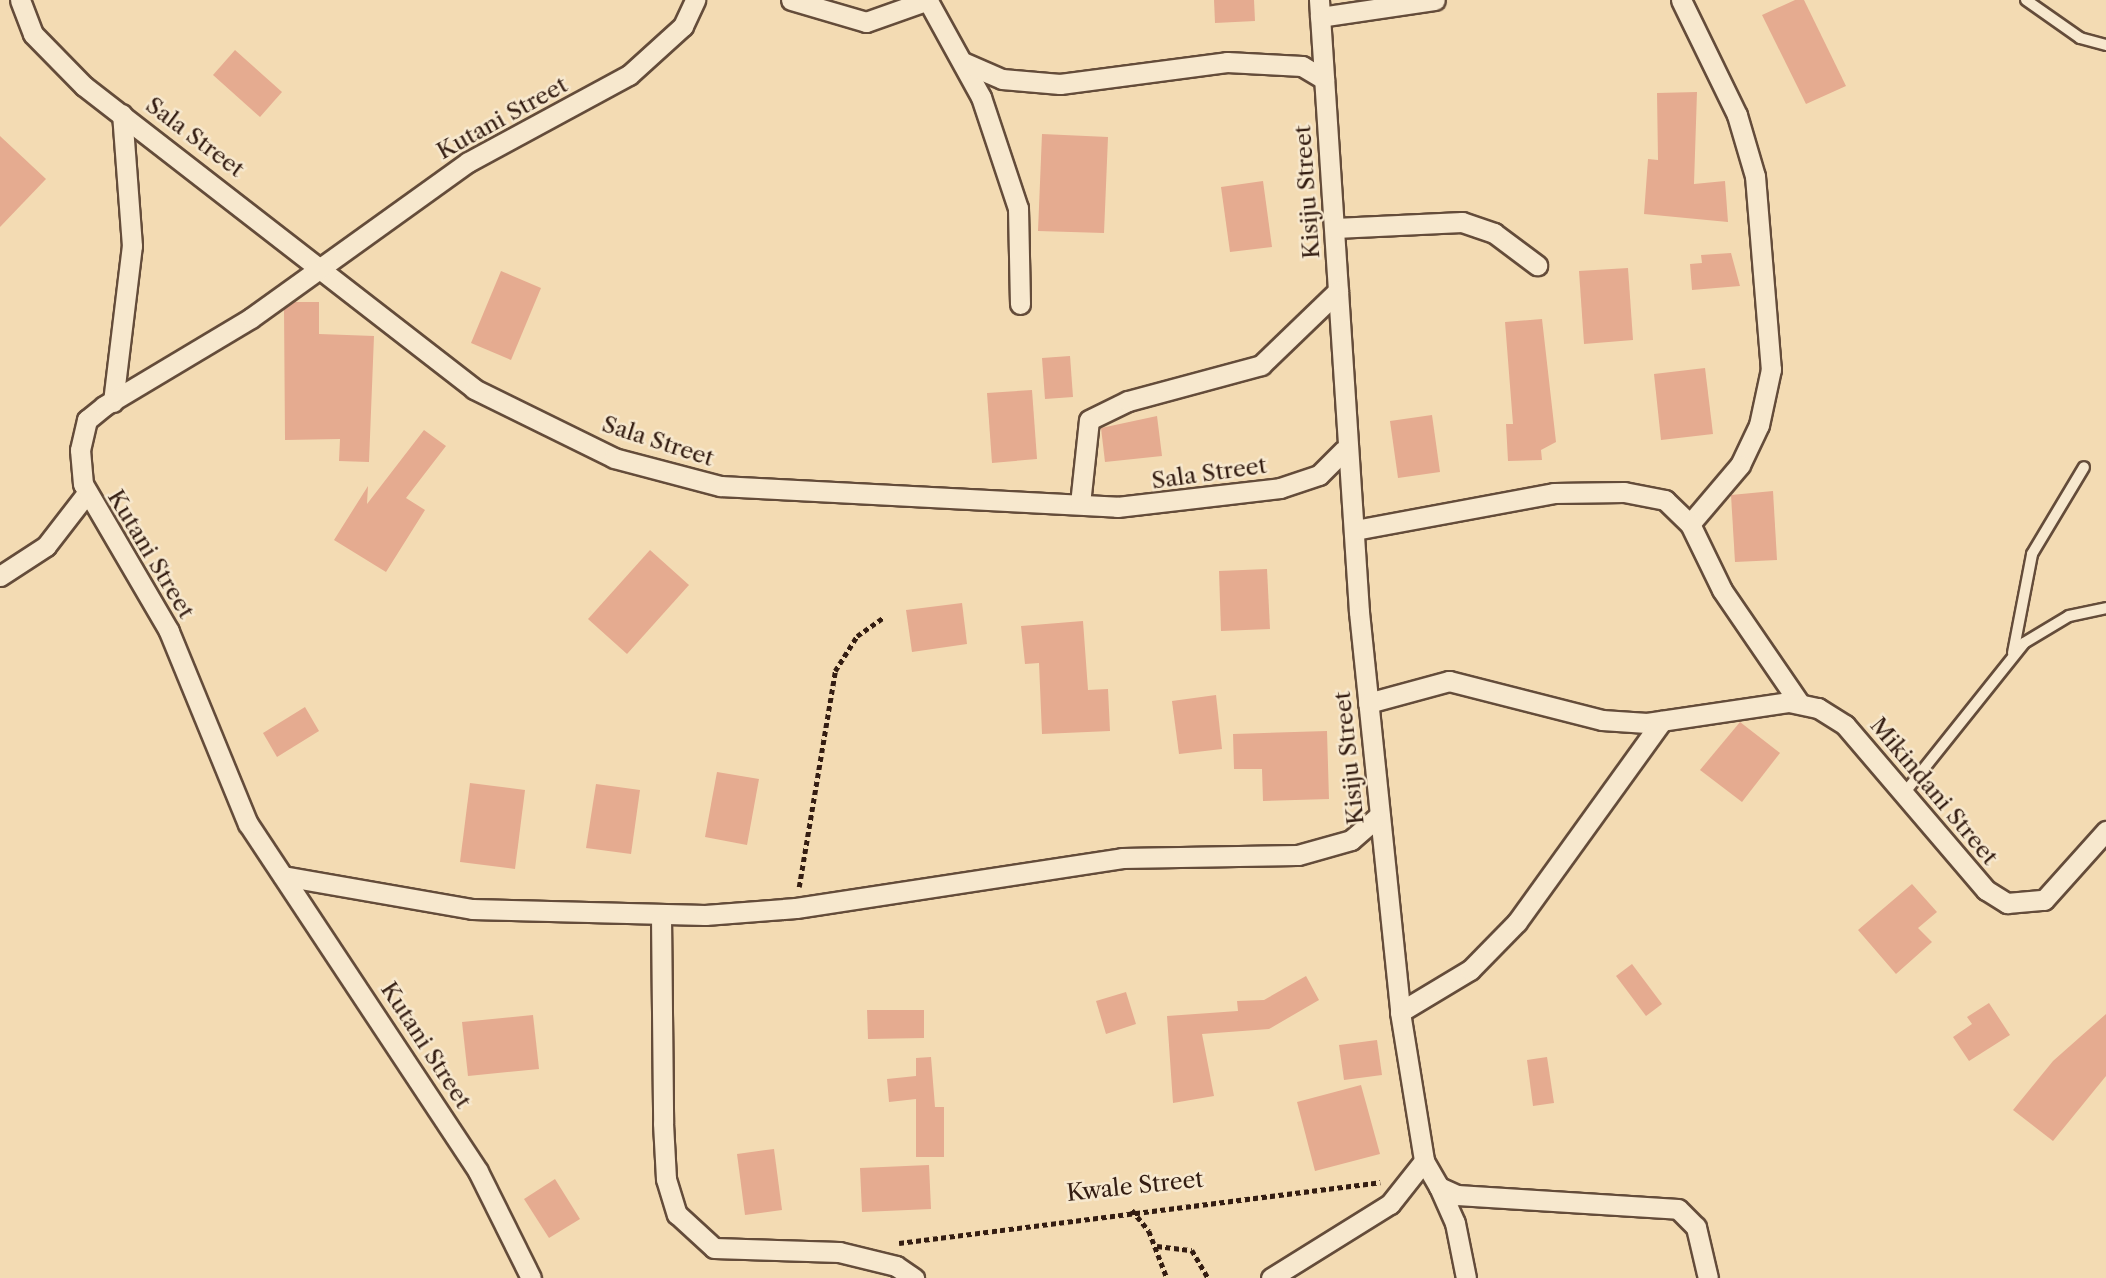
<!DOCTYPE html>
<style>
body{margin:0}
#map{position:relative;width:2106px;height:1278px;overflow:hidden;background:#f3dbb3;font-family:"Libre Caslon Text",serif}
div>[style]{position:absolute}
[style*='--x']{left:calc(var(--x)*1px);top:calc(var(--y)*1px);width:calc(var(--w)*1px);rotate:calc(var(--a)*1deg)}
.building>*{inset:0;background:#e5ab90}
.path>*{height:4.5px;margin-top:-2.25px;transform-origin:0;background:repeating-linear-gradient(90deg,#341d12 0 5px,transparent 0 8.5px)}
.roads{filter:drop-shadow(2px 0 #644c3a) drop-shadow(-2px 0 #644c3a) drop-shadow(0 2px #644c3a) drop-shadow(0 -2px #644c3a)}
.service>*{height:10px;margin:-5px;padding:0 5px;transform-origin:5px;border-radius:5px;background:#f7e8ce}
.minor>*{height:19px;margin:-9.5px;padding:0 9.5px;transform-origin:9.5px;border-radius:9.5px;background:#f7e8ce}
span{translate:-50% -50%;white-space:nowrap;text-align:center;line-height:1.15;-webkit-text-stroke:5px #f7e8ce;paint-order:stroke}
.street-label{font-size:23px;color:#341d12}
</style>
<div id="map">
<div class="building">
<div style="clip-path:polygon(1214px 0,1254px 0,1255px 21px,1215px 23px)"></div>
<div style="clip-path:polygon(1795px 0,1804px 0,1846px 86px,1806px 104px,1762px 15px)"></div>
<div style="clip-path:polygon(235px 50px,282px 92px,260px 117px,213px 75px)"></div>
<div style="clip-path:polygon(1697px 92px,1694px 184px,1725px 181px,1728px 222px,1644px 214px,1648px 159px,1658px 160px,1657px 93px)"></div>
<div style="clip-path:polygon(1042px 134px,1108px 137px,1104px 233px,1038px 231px)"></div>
<div style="clip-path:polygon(0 136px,46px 179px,0 227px)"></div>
<div style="clip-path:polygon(1263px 181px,1272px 247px,1230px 252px,1221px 187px)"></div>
<div style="clip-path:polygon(1731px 253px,1740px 286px,1692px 290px,1690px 264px,1702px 263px,1701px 255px)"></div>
<div style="clip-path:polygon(1628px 268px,1633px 340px,1584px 344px,1579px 271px)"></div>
<div style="clip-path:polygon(501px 271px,541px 288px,511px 360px,471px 343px)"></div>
<div style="clip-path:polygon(294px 302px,319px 302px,319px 334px,374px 336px,369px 462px,339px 461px,340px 439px,285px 440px,284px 309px)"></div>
<div style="clip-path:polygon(1542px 319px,1556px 442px,1541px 450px,1542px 460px,1508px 461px,1506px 424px,1513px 424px,1505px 322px)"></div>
<div style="clip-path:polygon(1070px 356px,1073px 397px,1045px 399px,1042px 358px)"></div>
<div style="clip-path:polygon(1705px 368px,1713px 434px,1661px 440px,1654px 374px)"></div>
<div style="clip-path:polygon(1032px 390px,1037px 459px,992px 463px,987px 393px)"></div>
<div style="clip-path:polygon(1432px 415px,1440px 472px,1398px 478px,1390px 421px)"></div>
<div style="clip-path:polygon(1157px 416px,1162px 456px,1105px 462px,1101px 428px)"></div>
<div style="clip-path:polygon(424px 430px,446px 446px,406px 498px,425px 510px,386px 572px,334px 540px,368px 486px,367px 504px)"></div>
<div style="clip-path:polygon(1773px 491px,1777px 560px,1735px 562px,1731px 495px)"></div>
<div style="clip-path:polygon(650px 550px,689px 585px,627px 654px,588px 619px)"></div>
<div style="clip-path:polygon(1267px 569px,1270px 629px,1221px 631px,1219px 571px)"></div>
<div style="clip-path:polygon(962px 603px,967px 644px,912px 652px,906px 610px)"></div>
<div style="clip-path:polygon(1083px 621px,1088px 690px,1108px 689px,1110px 731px,1042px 734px,1039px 663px,1025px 664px,1021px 626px)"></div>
<div style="clip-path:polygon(1216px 695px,1222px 749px,1179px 754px,1172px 701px)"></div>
<div style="clip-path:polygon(305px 707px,319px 731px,277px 757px,263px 733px)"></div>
<div style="clip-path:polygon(1740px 722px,1780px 753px,1742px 802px,1700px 770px)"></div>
<div style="clip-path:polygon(1327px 731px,1329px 799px,1263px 801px,1262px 769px,1234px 769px,1233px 734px)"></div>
<div style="clip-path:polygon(717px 772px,759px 779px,747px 845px,705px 837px)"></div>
<div style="clip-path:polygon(470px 783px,525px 790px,515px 869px,460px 862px)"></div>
<div style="clip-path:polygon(596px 784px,640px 790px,631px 854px,586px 848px)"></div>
<div style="clip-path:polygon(1912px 884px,1937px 912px,1918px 928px,1932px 942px,1896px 974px,1858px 930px)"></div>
<div style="clip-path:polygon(1632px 964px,1662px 1004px,1646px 1016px,1616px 976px)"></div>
<div style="clip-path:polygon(1306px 976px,1319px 1000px,1269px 1029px,1202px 1034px,1214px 1096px,1173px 1103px,1167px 1016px,1238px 1011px,1237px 1001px,1264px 1000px)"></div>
<div style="clip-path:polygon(1126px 992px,1136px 1024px,1106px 1034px,1096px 1001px)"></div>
<div style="clip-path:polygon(1989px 1003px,2010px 1035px,1969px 1061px,1953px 1037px,1972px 1024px,1967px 1017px)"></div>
<div style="clip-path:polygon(867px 1010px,924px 1010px,924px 1038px,868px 1039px)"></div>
<div style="clip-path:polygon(2106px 1014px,2106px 1076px,2053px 1141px,2013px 1110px,2053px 1061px)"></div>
<div style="clip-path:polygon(533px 1015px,539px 1069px,468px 1076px,462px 1022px)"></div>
<div style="clip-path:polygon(1377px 1040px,1382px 1075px,1344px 1080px,1339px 1045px)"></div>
<div style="clip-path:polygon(931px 1057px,935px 1107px,944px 1107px,944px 1157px,916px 1157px,916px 1099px,889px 1102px,887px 1079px,916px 1076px,916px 1058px)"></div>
<div style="clip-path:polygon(1547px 1057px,1554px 1103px,1533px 1106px,1527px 1060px)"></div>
<div style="clip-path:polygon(1361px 1085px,1380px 1154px,1315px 1171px,1297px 1102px)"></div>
<div style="clip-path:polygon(774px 1149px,782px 1210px,745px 1215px,737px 1154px)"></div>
<div style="clip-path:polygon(929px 1165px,931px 1209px,862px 1212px,860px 1168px)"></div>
<div style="clip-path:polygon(555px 1179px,580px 1219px,549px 1238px,524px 1199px)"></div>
</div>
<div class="path">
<div style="--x:799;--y:887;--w:219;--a:-80.5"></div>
<div style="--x:835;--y:671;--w:41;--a:-57.8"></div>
<div style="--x:857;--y:636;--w:33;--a:-35"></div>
<div style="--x:1132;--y:1210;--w:27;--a:51"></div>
<div style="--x:1149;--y:1231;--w:50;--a:69"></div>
<div style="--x:899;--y:1243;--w:485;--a:-7.2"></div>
<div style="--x:1157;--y:1246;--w:35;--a:7"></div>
<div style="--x:1192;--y:1250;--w:32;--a:60"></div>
</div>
<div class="roads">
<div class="service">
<div style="--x:2026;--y:0;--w:66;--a:35.1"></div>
<div style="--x:2080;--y:38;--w:27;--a:15"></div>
<div style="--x:2013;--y:653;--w:101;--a:-79.1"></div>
<div style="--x:2032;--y:554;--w:101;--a:-59.1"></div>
<div style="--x:1906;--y:791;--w:189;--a:-51.4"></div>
<div style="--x:2024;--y:643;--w:52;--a:-31"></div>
<div style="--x:2069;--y:616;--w:38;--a:-12"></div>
</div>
<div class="minor">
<div style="--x:20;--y:0;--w:36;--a:69"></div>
<div style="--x:33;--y:34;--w:73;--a:45.6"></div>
<div style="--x:84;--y:86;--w:494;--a:37.8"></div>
<div style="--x:474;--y:389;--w:156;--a:26.2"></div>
<div style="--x:614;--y:458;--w:110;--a:14.8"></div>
<div style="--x:720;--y:486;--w:398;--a:3"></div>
<div style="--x:1117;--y:507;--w:164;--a:-6.6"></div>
<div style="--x:1280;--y:488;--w:41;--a:-18.4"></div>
<div style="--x:1319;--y:475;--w:35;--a:-45"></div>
<div style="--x:791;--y:0;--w:78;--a:16.3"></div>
<div style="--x:866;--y:22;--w:66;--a:-19.5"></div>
<div style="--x:1319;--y:0;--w:613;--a:86.26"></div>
<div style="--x:1359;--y:612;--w:402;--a:84.1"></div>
<div style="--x:1400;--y:1012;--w:151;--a:80.8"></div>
<div style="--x:1424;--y:1161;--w:30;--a:60"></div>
<div style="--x:1439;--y:1187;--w:20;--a:24"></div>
<div style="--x:1457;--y:1195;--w:221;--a:3.6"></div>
<div style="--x:1678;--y:1209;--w:25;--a:45"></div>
<div style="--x:1696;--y:1227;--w:52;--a:76.8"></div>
<div style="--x:1681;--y:0;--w:128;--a:64"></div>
<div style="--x:1737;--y:115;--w:64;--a:73.6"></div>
<div style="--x:1755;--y:176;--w:194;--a:85.3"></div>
<div style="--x:1771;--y:369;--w:57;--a:102.1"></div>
<div style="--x:1759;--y:425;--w:44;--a:115.4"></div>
<div style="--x:1740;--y:465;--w:77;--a:130.3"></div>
<div style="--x:928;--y:1;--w:110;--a:61.1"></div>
<div style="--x:981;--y:97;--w:117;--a:71.6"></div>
<div style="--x:1018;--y:208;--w:96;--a:88.8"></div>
<div style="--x:1320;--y:17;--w:116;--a:-8.4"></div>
<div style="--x:965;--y:63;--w:40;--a:23.4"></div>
<div style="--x:1002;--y:79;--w:58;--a:4.9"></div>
<div style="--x:1060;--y:84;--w:168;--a:-7.5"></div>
<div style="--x:1227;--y:62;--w:75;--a:3.1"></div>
<div style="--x:1302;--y:66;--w:26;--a:31"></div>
<div style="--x:1335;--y:228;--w:127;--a:-2.7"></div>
<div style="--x:1462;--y:222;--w:34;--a:19"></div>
<div style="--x:1494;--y:233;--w:54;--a:36.7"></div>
<div style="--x:113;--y:402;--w:157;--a:-83.1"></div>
<div style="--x:132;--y:246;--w:132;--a:-94.3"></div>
<div style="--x:1080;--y:504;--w:84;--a:-83.9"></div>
<div style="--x:1089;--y:420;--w:43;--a:-26"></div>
<div style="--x:1128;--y:401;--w:138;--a:-15.1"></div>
<div style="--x:1261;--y:365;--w:107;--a:-43.9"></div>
<div style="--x:1355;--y:530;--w:202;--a:-10.5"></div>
<div style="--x:1554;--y:493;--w:70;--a:-0.8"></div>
<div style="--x:1624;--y:492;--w:42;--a:11"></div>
<div style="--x:1665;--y:500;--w:35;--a:44"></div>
<div style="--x:1690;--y:524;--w:73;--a:64.1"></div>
<div style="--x:1722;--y:590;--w:138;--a:55.6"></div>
<div style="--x:0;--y:576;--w:55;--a:-33.1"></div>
<div style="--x:46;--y:546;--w:67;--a:-52.3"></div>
<div style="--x:1368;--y:703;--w:84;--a:-15.2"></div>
<div style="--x:1449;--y:681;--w:158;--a:14.3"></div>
<div style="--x:1602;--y:720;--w:45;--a:3.8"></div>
<div style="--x:1647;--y:723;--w:144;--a:-8.4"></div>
<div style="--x:1789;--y:702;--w:30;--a:12"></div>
<div style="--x:1818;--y:708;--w:32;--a:32"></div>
<div style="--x:1845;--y:725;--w:217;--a:49.5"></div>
<div style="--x:1986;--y:890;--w:25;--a:32"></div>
<div style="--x:2007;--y:903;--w:37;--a:-5"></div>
<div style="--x:2044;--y:900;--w:93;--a:-48.1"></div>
<div style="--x:283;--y:876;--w:192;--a:9.9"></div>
<div style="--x:472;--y:909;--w:233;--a:1.5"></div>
<div style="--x:705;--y:915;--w:91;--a:-4.4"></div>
<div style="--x:796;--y:908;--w:330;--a:-8.7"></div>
<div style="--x:1122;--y:858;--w:176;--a:-1"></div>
<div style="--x:1298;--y:855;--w:55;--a:-15.8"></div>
<div style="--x:1351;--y:840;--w:38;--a:-41"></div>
<div style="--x:661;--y:916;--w:207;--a:89.4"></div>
<div style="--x:663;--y:1123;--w:56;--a:86.9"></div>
<div style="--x:666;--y:1179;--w:37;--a:73"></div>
<div style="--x:677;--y:1214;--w:50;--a:42.6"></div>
<div style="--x:714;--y:1248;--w:125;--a:1.8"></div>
<div style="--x:839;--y:1252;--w:59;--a:13.8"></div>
<div style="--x:896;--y:1266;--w:22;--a:34"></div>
<div style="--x:1400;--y:1012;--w:82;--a:-31"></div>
<div style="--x:1470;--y:970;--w:67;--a:-45.6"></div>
<div style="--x:1517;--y:922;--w:248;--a:-54.2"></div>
<div style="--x:1439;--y:1187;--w:39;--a:66"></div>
<div style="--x:1455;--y:1223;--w:56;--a:78.7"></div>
<div style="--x:531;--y:1278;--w:119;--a:-116.4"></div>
<div style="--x:478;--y:1171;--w:416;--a:-123.5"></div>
<div style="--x:248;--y:824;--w:209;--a:-112.3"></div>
<div style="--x:169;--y:631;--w:170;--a:-120.3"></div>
<div style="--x:83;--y:484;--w:34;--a:-95"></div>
<div style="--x:80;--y:450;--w:31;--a:-77"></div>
<div style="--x:87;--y:420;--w:22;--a:-39"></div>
<div style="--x:104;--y:406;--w:171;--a:-30.9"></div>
<div style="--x:251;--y:318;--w:267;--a:-35.7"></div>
<div style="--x:468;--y:162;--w:183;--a:-28.4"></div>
<div style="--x:629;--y:75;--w:73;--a:-42.2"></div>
<div style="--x:683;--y:26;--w:29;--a:-65"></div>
<div style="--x:1271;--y:1278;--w:140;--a:-31.9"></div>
<div style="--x:1390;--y:1204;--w:55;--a:-51.7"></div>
</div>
</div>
<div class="street-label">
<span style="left:502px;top:118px;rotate:-29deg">Kutani Street</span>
<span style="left:195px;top:137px;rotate:37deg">Sala Street</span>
<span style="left:1307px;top:192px;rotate:-94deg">Kisiju Street</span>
<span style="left:658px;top:441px;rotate:18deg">Sala Street</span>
<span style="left:1209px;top:473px;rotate:-8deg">Sala Street</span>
<span style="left:151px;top:554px;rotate:59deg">Kutani Street</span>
<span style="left:1349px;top:758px;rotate:-96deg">Kisiju Street</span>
<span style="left:1934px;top:791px;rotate:50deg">Mikindani Street</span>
<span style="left:426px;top:1045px;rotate:57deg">Kutani Street</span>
<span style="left:1135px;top:1186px;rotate:-6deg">Kwale Street</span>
</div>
</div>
